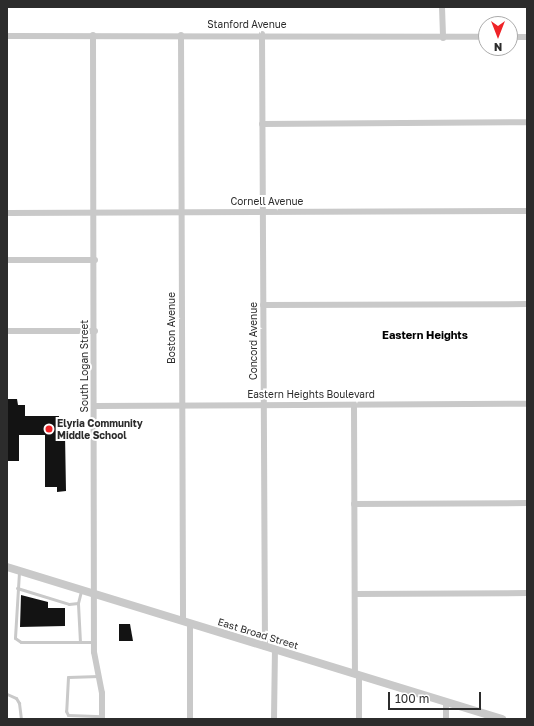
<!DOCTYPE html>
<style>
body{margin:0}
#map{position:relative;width:534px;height:726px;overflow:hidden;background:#fff;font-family:"Golos Text",sans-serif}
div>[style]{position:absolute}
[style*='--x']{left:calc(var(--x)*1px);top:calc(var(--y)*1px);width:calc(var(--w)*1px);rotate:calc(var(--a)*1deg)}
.building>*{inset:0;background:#131313}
.service>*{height:3px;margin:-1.5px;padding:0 1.5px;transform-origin:1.5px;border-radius:1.5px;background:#c9c9c9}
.minor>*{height:6px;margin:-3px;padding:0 3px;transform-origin:3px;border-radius:3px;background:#c9c9c9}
.tertiary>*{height:8px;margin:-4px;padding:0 4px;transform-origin:4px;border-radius:4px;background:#c9c9c9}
.dots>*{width:11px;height:11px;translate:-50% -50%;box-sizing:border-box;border:2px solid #fff;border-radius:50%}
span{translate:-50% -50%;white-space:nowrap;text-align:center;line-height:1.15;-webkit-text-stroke:4px #fff;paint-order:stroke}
.street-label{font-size:10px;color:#2c2c2c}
.poi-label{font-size:10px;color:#2c2c2c;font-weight:700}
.left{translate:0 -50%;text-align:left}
.neighbourhood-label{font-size:11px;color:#000;font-weight:700}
.frame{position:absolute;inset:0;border:8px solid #2c2c2c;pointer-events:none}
.north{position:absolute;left:478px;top:16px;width:40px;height:40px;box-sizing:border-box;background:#fff;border:1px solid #ababab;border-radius:50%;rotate:180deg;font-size:11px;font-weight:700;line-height:16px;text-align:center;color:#2c2c2c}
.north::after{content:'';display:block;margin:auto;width:14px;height:18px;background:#ef2327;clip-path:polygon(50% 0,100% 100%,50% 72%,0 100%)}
.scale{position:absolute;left:388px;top:692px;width:93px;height:18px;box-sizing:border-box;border:2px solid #2c2c2c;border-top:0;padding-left:5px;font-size:12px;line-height:14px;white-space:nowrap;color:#2c2c2c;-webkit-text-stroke:3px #fff;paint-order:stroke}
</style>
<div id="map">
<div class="building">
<div style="clip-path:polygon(7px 399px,17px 399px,18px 405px,25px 405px,25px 416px,59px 416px,59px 434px,65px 434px,66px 491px,57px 492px,57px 487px,45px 487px,45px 435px,19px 435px,19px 461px,7px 461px)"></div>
<div style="clip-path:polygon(21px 595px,48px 602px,48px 608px,65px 608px,65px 626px,20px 627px)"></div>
<div style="clip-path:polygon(119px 624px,130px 624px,133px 641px,119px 641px)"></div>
</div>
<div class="service">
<div style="--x:19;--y:572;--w:66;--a:93.5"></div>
<div style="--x:15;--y:638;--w:7;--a:34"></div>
<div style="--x:21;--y:642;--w:73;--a:0"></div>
<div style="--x:17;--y:588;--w:54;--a:17.1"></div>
<div style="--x:69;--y:604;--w:9;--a:-6"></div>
<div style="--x:80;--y:642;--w:39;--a:-93"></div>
<div style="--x:78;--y:603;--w:12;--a:-76"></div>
<div style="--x:99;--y:676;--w:31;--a:178"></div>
<div style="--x:68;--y:677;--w:34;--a:93"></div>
<div style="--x:66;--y:711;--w:4;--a:63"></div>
<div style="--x:68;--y:715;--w:34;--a:2"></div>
<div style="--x:7;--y:694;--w:10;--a:24"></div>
<div style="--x:16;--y:698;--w:6;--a:59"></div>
<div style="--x:19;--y:703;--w:16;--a:83"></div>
</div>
<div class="minor">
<div style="--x:442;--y:7;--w:31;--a:88"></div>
<div style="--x:262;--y:34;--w:613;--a:89.72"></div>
<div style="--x:93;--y:35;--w:617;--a:89.91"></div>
<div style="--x:94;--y:652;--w:42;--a:79"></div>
<div style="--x:102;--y:693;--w:26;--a:90"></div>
<div style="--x:181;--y:35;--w:586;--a:89.8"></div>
<div style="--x:7;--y:36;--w:479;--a:0.1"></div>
<div style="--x:510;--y:37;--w:17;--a:0"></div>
<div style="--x:262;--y:124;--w:265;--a:-0.4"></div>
<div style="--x:7;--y:213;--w:520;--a:-0.22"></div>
<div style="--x:7;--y:260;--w:88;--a:0"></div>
<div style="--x:263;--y:305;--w:264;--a:-0.2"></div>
<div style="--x:7;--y:331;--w:88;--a:0"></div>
<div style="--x:354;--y:405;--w:269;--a:89.8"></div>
<div style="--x:95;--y:406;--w:432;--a:-0.3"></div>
<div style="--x:354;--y:504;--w:173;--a:-0.3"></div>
<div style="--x:355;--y:594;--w:172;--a:-0.3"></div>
<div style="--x:190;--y:719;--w:95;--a:-90"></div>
<div style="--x:274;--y:719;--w:69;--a:-89.2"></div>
<div style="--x:359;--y:719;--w:44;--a:-90"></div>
<div style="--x:446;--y:719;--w:17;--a:-90"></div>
</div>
<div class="tertiary">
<div style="--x:7;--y:567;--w:518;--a:17.07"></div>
</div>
<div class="dots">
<div style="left:49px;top:429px;background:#ef2327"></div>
</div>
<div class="street-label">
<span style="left:247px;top:25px">Stanford Avenue</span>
<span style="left:267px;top:202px">Cornell Avenue</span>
<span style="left:172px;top:328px;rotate:-90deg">Boston Avenue</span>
<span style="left:254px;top:341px;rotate:-90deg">Concord Avenue</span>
<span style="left:85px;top:366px;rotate:-90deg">South Logan Street</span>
<span style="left:311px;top:395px">Eastern Heights Boulevard</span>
<span style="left:258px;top:634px;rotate:17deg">East Broad Street</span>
</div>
<div class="poi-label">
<span class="left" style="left:57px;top:429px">Elyria Community<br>Middle School</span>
</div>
<div class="neighbourhood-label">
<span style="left:425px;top:335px">Eastern Heights</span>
</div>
<div class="frame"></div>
<div class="north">N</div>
<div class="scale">100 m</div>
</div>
